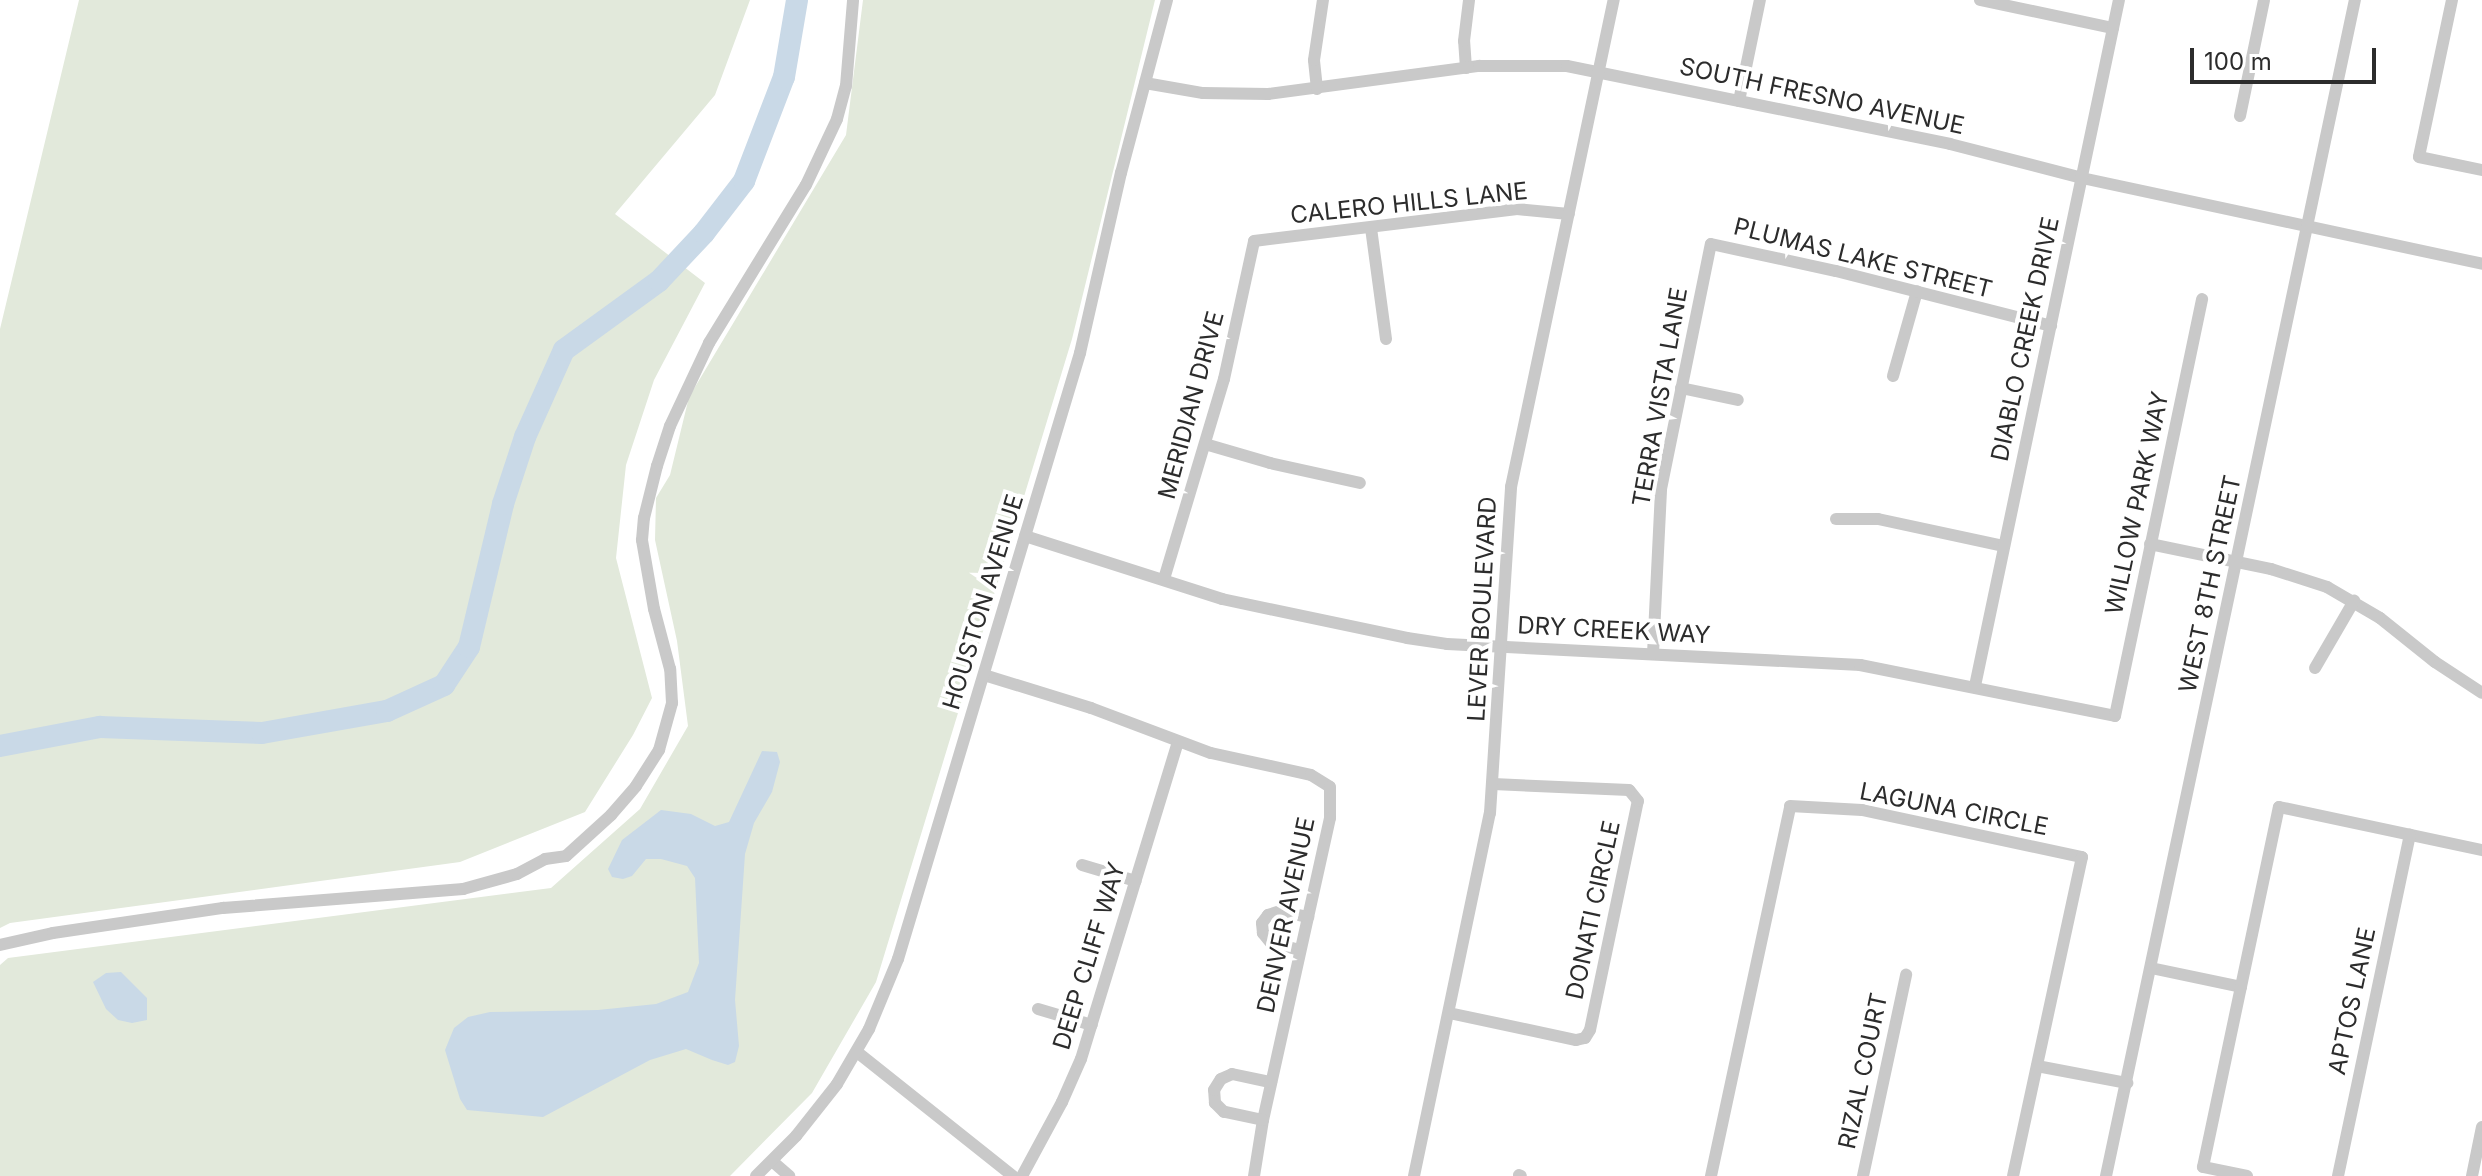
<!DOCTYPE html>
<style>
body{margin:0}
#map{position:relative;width:2482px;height:1176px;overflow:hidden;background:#fff;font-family:Inter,sans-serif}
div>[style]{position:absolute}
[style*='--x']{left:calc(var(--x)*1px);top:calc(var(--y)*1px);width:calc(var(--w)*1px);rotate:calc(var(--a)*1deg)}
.green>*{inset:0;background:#e2e9db}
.water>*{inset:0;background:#c9d9e7}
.river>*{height:22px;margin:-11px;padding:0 11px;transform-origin:11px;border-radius:11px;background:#c9d9e7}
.minor>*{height:12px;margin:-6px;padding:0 6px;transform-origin:6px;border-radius:6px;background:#c9c9c9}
span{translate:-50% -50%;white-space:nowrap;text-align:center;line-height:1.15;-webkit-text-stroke:8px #fff;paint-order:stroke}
.street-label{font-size:24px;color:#2c2c2c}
.scale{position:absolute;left:2190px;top:48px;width:186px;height:36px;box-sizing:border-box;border:4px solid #2c2c2c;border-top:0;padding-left:10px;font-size:24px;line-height:28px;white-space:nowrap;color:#2c2c2c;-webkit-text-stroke:6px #fff;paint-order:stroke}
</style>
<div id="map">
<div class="green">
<div style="clip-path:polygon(79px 0,750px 0,715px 95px,615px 214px,705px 283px,654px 380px,626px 465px,616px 558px,652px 698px,633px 735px,585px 812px,460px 862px,10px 923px,0 928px,0 329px)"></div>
<div style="clip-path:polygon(863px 0,1155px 0,1072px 339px,876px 982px,812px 1093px,730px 1176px,0 1176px,0 965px,8px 958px,551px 888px,640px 809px,688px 726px,677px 641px,655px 540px,656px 498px,670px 475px,689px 397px,846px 135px)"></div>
</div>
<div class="water">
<div style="clip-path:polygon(762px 751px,777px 752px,780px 762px,772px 792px,754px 823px,745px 854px,735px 1000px,739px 1046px,735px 1062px,728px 1065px,712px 1060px,686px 1049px,650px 1060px,543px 1117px,467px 1110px,460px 1099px,445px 1050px,454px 1028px,468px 1017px,490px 1012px,598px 1010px,656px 1004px,688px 992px,699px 963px,695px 878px,687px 866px,661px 859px,646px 859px,632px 876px,623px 879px,612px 877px,608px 869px,622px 840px,661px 810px,691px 814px,715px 826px,729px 822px)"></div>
<div style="clip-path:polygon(121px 972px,147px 998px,147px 1020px,132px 1023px,118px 1020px,106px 1009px,93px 982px,106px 973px)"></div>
</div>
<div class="river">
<div style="--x:0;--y:746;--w:102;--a:-10.8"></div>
<div style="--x:100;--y:727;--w:162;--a:2.1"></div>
<div style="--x:262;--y:733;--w:127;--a:-10"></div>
<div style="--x:387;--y:711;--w:63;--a:-24.5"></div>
<div style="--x:444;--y:685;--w:45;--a:-56.7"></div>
<div style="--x:469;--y:647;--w:147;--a:-76.6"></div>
<div style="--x:503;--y:504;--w:71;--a:-71.8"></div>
<div style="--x:525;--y:437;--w:95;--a:-65.9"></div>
<div style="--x:564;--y:350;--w:117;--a:-36"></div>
<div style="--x:659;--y:281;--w:66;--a:-46.8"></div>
<div style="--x:704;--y:233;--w:66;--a:-52.4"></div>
<div style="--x:744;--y:181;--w:111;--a:-69"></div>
<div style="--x:784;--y:77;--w:78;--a:-80.4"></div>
</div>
<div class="minor">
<div style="--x:1980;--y:0;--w:136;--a:11.9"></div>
<div style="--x:2452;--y:0;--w:160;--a:101.9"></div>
<div style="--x:2419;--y:157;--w:64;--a:11.7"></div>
<div style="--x:1466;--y:68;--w:27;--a:-94"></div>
<div style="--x:1464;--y:41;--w:41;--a:-83"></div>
<div style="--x:1145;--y:83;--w:59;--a:9.8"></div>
<div style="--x:1203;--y:93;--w:65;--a:0.9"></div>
<div style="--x:1268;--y:94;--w:213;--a:-7.6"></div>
<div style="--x:1479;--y:66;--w:88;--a:0"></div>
<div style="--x:1567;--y:66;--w:391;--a:11.5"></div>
<div style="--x:1950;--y:144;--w:136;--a:14.4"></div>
<div style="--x:2082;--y:178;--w:409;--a:12.1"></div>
<div style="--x:1317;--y:89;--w:29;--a:-96"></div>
<div style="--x:1314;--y:60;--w:61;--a:-81.5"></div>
<div style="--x:1739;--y:101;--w:103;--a:-78.3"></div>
<div style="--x:2240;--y:116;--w:118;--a:-78.3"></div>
<div style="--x:1371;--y:228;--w:112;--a:82.3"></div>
<div style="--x:1893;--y:376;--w:88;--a:-74.2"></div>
<div style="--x:1681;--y:388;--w:58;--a:11.9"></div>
<div style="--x:1205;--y:444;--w:68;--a:16.3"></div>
<div style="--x:1270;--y:463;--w:92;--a:12.5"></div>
<div style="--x:1836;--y:519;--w:42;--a:0"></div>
<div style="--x:1878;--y:519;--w:129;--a:12.1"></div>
<div style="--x:1025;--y:536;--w:207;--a:17.7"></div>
<div style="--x:1222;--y:599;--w:189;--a:11.9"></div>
<div style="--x:1407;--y:638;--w:40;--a:8.5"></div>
<div style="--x:1447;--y:644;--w:414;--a:2.9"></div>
<div style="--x:1860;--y:665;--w:260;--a:11.3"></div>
<div style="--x:2115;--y:716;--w:426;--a:-78.2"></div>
<div style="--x:2150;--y:544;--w:124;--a:11.7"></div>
<div style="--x:2271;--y:569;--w:59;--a:17.8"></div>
<div style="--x:2327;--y:587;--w:61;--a:30.3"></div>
<div style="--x:2380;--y:618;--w:70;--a:38.7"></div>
<div style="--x:2435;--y:662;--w:56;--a:33.4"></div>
<div style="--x:1164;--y:579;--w:209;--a:-73.3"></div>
<div style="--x:1224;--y:379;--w:141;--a:-77.7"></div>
<div style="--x:1254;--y:241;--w:265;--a:-6.9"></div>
<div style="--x:1517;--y:209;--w:52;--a:5.5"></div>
<div style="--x:1653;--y:654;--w:165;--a:-87.2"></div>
<div style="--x:1661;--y:489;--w:250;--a:-78.5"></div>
<div style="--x:1711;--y:244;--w:128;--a:12.2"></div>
<div style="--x:1836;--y:271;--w:222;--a:14.3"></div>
<div style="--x:2315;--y:668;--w:78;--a:-59.8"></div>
<div style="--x:984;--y:675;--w:112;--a:17.1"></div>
<div style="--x:1091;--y:708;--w:128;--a:20.6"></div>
<div style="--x:1211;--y:753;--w:102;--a:12.4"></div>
<div style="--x:1311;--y:775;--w:22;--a:32"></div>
<div style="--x:1330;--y:787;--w:31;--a:90"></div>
<div style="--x:1330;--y:818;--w:309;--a:102.5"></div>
<div style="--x:1263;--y:1120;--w:57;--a:99.1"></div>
<div style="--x:1975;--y:686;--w:701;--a:-78.15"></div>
<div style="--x:1082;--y:865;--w:56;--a:16.5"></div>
<div style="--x:0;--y:945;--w:54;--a:-12.8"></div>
<div style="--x:53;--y:933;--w:172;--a:-8.4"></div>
<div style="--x:223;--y:908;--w:241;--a:-4.5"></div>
<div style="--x:463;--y:889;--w:56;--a:-15.5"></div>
<div style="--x:517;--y:874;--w:32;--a:-28"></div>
<div style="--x:545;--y:859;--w:21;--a:-8"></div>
<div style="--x:566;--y:856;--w:61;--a:-42.3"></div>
<div style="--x:611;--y:815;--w:38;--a:-49"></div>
<div style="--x:636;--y:786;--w:43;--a:-57.4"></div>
<div style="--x:659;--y:750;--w:49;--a:-74.5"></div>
<div style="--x:672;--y:703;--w:34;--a:-93"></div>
<div style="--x:670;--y:669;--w:62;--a:-104.9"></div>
<div style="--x:654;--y:609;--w:70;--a:-99.9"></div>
<div style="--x:642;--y:540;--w:22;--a:-85"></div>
<div style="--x:644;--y:518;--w:54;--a:-76"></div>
<div style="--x:657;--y:466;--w:42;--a:-72"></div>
<div style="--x:670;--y:426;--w:92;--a:-64.8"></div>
<div style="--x:709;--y:343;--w:185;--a:-58.5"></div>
<div style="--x:806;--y:185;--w:73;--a:-64.8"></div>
<div style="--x:837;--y:119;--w:34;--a:-75"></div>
<div style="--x:846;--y:86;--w:86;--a:-85.3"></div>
<div style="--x:1300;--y:950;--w:30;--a:-166"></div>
<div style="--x:1271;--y:943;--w:13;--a:-129"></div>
<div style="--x:1263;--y:933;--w:10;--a:-96"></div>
<div style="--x:1262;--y:923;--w:10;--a:-53"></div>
<div style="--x:1268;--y:915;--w:13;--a:-18"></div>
<div style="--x:1280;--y:911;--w:29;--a:12"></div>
<div style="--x:2151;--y:968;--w:92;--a:11.9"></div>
<div style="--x:1038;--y:1009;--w:56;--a:16.5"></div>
<div style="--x:1449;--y:1013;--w:130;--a:12"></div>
<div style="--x:1576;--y:1040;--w:9;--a:-13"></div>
<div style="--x:1585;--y:1038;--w:9;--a:-58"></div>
<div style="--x:1590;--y:1030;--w:234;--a:-78.2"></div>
<div style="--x:1638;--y:801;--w:14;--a:-129"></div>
<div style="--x:1629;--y:790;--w:136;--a:-177.5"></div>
<div style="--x:857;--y:1052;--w:199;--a:38.5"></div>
<div style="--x:2037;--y:1066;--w:92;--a:10.7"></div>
<div style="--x:1263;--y:1120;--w:40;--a:-168"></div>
<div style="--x:1224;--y:1112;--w:13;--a:-135"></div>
<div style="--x:1215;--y:1103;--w:13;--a:-94"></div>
<div style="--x:1214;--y:1090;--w:13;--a:-58"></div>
<div style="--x:1221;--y:1079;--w:12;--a:-24"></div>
<div style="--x:1232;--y:1074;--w:40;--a:12"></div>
<div style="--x:772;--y:1161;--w:23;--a:41"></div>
<div style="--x:1519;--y:1175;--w:2;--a:27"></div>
<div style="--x:756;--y:1176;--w:57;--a:-45"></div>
<div style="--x:796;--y:1136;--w:66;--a:-51.7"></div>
<div style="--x:837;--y:1084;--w:64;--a:-59.8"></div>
<div style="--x:869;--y:1029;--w:76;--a:-67.5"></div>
<div style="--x:898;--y:959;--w:633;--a:-73.28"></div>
<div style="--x:1080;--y:353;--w:185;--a:-77.2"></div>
<div style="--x:1121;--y:173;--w:179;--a:-75.1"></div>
<div style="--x:1022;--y:1176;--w:84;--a:-61.6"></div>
<div style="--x:1062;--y:1102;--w:47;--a:-66.2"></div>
<div style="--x:1081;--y:1059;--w:332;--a:-73"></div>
<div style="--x:1414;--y:1176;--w:371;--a:-78.2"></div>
<div style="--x:1490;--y:813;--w:327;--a:-86.3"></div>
<div style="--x:1511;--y:487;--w:498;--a:-78.1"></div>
<div style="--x:1711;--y:1176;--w:378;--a:-77.9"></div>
<div style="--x:1790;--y:806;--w:72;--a:3.2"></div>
<div style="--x:1862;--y:810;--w:225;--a:12.1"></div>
<div style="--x:2082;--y:857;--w:326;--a:102.2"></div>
<div style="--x:1863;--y:1176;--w:206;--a:-77.9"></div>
<div style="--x:2106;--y:1176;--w:1202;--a:-78.05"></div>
<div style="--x:2247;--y:1176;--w:45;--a:-168.4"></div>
<div style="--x:2203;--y:1167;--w:368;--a:-78.1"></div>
<div style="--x:2279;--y:807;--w:208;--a:12"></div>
<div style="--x:2338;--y:1176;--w:349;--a:-78.1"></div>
<div style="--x:2472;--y:1176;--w:50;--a:-78.5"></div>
</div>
<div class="street-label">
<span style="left:1822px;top:96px;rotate:12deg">SOUTH FRESNO AVENUE</span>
<span style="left:1409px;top:203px;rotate:-6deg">CALERO HILLS LANE</span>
<span style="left:1863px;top:258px;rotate:14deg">PLUMAS LAKE STREET</span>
<span style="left:2025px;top:339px;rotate:-78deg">DIABLO CREEK DRIVE</span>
<span style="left:1660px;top:397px;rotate:-80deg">TERRA VISTA LANE</span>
<span style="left:1191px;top:405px;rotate:-75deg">MERIDIAN DRIVE</span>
<span style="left:2137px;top:503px;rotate:-78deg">WILLOW PARK WAY</span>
<span style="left:2210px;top:584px;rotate:-78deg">WEST 8TH STREET</span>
<span style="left:983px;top:602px;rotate:-73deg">HOUSTON AVENUE</span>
<span style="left:1482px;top:609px;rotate:-87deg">LEVER BOULEVARD</span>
<span style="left:1614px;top:630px;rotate:3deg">DRY CREEK WAY</span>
<span style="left:1954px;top:809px;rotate:11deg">LAGUNA CIRCLE</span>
<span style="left:1593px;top:910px;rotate:-78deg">DONATI CIRCLE</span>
<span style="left:1286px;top:915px;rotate:-78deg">DENVER AVENUE</span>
<span style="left:1089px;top:956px;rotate:-73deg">DEEP CLIFF WAY</span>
<span style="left:2352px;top:1001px;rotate:-78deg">APTOS LANE</span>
<span style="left:1863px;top:1071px;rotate:-78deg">RIZAL COURT</span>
</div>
<div class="scale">100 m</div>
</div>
